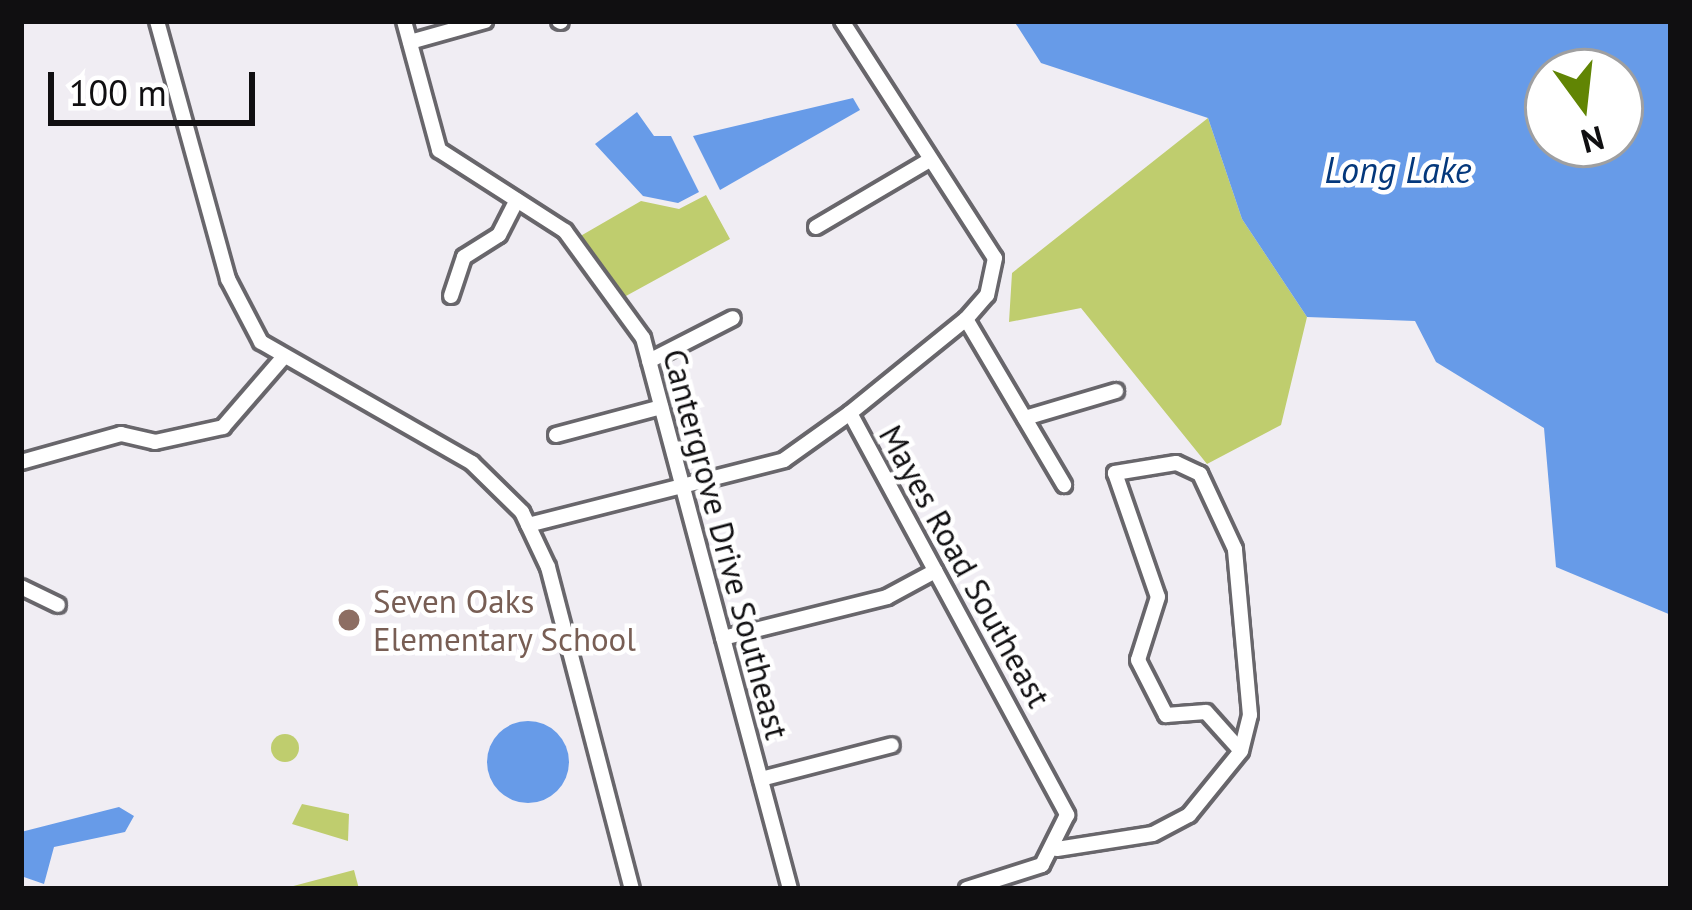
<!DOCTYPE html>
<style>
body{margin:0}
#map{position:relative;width:1692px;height:910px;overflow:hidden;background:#f0edf3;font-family:"PT Sans",sans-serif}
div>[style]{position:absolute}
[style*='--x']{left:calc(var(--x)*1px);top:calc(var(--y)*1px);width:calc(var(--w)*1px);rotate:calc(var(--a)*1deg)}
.green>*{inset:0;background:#bfcd6e}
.round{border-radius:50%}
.water>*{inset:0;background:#679be8}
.roads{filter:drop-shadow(3px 0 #68666b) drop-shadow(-3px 0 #68666b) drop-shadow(0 3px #68666b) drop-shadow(0 -3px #68666b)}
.street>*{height:14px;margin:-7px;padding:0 7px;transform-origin:7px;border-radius:7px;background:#fff}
.dots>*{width:33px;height:33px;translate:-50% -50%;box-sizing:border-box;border:6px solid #fff;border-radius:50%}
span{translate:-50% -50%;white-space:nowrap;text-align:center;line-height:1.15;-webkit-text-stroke:9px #fff;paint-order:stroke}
.street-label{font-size:33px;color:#100f11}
.education-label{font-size:33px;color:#785e54}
.left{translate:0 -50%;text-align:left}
.water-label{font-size:36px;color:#04387c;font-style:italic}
.frame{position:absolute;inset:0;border:24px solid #100f11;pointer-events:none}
.north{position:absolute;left:1524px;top:48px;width:120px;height:120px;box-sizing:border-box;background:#fff;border:3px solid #9f9fa0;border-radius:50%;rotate:165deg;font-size:33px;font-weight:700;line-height:48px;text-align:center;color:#100f11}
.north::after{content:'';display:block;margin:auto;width:42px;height:54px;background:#618504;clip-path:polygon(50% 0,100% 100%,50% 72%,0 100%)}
.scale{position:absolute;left:48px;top:72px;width:207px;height:54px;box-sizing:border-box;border:6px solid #100f11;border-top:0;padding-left:15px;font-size:36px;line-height:42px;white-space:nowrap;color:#100f11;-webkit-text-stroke:9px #fff;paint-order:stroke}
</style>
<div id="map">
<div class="green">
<div style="clip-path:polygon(1208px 118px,1242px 219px,1307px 317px,1281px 425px,1207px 464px,1081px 308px,1009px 322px,1012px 273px)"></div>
<div style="clip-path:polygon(706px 195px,730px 239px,615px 302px,577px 238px,641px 201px,679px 209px)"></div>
<div class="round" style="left:271px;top:734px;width:28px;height:28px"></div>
<div style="clip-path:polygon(302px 804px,349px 814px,348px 841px,292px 824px)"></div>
<div style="clip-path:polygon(354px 870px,359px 889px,282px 889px)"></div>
</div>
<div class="water">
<div style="clip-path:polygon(evenodd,1014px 21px,1671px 21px,1671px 615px,1556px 567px,1544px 428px,1436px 362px,1415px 321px,1307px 317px,1242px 219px,1208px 118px,1041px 63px,1014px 21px,1548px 72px,1620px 72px,1620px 144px,1548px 144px,1548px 72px)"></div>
<div style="clip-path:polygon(853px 98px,860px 110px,720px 190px,693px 136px)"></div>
<div style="clip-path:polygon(637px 112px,654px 136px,671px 136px,699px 192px,678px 203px,643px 196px,595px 144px)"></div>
<div class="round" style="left:487px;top:721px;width:82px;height:82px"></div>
<div style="clip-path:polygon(119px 807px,134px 816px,125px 832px,54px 847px,44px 884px,21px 876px,21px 832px)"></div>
</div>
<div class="roads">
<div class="street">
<div style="--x:157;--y:21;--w:268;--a:74.6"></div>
<div style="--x:228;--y:279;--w:71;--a:62.4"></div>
<div style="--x:261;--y:342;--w:243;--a:29.8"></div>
<div style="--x:472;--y:463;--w:70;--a:44.4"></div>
<div style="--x:522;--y:512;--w:61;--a:64.7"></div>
<div style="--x:548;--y:567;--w:333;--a:75.4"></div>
<div style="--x:404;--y:21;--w:134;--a:74.8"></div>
<div style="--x:439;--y:150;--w:150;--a:32.7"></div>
<div style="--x:565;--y:231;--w:132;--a:53.9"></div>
<div style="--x:643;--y:338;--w:570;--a:75.06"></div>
<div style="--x:559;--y:21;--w:2;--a:27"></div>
<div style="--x:842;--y:21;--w:282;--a:57.2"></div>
<div style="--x:995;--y:258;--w:38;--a:102"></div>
<div style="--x:987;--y:295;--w:32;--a:131"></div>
<div style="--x:966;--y:319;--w:149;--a:141"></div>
<div style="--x:850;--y:413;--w:457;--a:61.6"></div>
<div style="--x:1067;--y:815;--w:56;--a:116.6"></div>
<div style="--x:1042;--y:865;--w:79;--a:162.3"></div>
<div style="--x:410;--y:42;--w:78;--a:-15.6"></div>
<div style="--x:816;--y:227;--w:130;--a:-30.5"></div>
<div style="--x:451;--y:296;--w:41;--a:-71.6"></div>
<div style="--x:464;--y:257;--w:41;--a:-32.2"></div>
<div style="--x:499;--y:235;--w:39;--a:-63"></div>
<div style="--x:966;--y:319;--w:193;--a:59.4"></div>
<div style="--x:649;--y:361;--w:94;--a:-27.1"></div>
<div style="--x:1025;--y:418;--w:95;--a:-16.5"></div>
<div style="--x:556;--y:435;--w:109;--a:-14.9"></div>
<div style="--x:21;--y:462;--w:104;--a:-15.6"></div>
<div style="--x:121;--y:434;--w:35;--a:13"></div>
<div style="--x:155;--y:442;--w:70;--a:-12.4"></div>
<div style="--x:223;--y:427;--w:90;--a:-49.1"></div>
<div style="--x:528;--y:525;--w:264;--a:-14.2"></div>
<div style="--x:784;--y:460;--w:81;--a:-35.5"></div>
<div style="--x:21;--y:587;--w:41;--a:25.9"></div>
<div style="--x:723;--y:638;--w:169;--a:-14"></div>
<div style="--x:887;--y:597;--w:55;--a:-28.4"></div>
<div style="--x:761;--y:779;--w:135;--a:-14.5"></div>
<div style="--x:1057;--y:849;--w:97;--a:-8.9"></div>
<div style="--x:1153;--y:834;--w:41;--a:-27.8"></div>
<div style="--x:1189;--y:815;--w:82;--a:-50.9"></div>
<div style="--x:1241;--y:751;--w:37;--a:-76"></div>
<div style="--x:1250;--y:715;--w:167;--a:-95.2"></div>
<div style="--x:1235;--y:549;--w:83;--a:-115"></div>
<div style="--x:1200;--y:474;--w:26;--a:-155"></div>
<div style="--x:1176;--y:463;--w:62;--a:170.7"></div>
<div style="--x:1115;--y:473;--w:131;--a:70.9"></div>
<div style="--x:1158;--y:597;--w:66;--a:107.6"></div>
<div style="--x:1138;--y:660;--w:62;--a:63"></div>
<div style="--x:1166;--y:715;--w:40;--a:-4.3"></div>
<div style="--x:1206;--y:712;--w:52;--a:48.1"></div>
</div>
</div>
<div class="dots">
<div style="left:349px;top:620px;background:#8d6e63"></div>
</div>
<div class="street-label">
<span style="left:726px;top:544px;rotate:75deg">Cantergrove Drive Southeast</span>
<span style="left:965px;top:566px;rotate:61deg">Mayes Road Southeast</span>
</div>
<div class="education-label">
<span class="left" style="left:373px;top:620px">Seven Oaks<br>Elementary School</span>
</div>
<div class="water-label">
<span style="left:1398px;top:170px">Long Lake</span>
</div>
<div class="frame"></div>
<div class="north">N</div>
<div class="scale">100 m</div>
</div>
